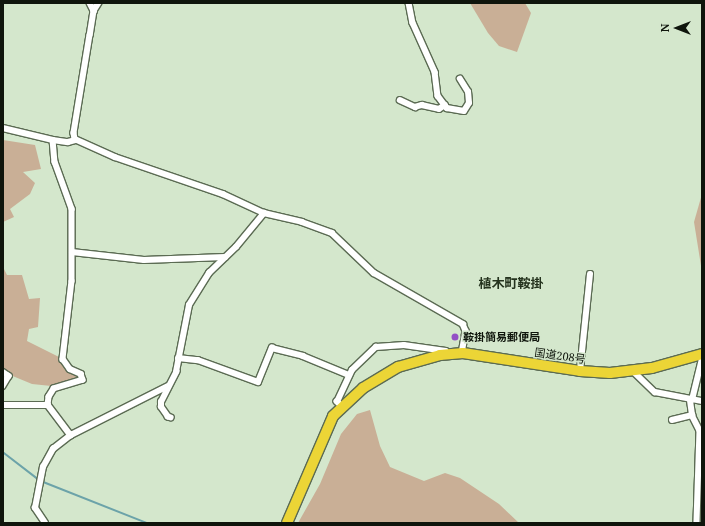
<!DOCTYPE html>
<meta charset="utf-8">
<style>
body{margin:0}
#map{position:relative;width:705px;height:526px;overflow:hidden;background:#d4e7cc;font-family:"Noto Serif","Noto Sans JP",serif}
div>[style]{position:absolute}
[style*='--x']{left:calc(var(--x)*1px);top:calc(var(--y)*1px);width:calc(var(--w)*1px);rotate:calc(var(--a)*1deg)}
.green>*{inset:0;background:#c9af96}
.stream>*{height:1.5px;margin:-0.75px;padding:0 0.75px;transform-origin:0.75px;border-radius:0.75px;background:#6ca3a9}
.roads{filter:drop-shadow(1px 0 #5b6b53) drop-shadow(-1px 0 #5b6b53) drop-shadow(0 1px #5b6b53) drop-shadow(0 -1px #5b6b53)}
.street>*{height:5.5px;margin:-2.75px;padding:0 2.75px;transform-origin:2.75px;border-radius:2.75px;background:#fff}
.highway>*{height:10px;margin:-5px;padding:0 5px;transform-origin:5px;border-radius:5px;background:#ecd536}
.dots>*{width:11px;height:11px;translate:-50% -50%;box-sizing:border-box;border:2px solid #d4e7cc;border-radius:50%}
span{translate:-50% -50%;white-space:nowrap;text-align:center;line-height:1.15;-webkit-text-stroke:3px #d4e7cc;paint-order:stroke}
.poi-label{font-size:11px;color:#0f150c;font-weight:700}
.left{translate:0 -50%;text-align:left}
.street-label{font-size:11px;color:#0f150c}
.quarter-label{font-size:13px;color:#24321d;font-weight:700}
.frame{position:absolute;inset:0;border:4px solid #0f150c;pointer-events:none}
.north{position:absolute;left:657px;top:8px;width:40px;height:40px;-webkit-text-stroke:3px #d4e7cc;paint-order:stroke;rotate:270deg;font-size:11px;font-weight:700;line-height:16px;text-align:center;color:#0f150c}
.north::after{content:'';display:block;margin:auto;width:14px;height:18px;background:#0f150c;clip-path:polygon(50% 0,100% 100%,50% 72%,0 100%)}
</style>
<div id="map">
<div class="green">
<div style="clip-path:polygon(470px 3px,525px 3px,531px 13px,517px 52px,499px 46px,488px 33px)"></div>
<div style="clip-path:polygon(3px 140px,35px 145px,41px 169px,23px 172px,35px 183px,30px 194px,10px 209px,14px 217px,3px 222px)"></div>
<div style="clip-path:polygon(702px 194px,702px 272px,694px 222px)"></div>
<div style="clip-path:polygon(3px 267px,7px 275px,22px 275px,29px 299px,40px 298px,38px 327px,29px 329px,27px 341px,63px 359px,82px 377px,61px 387px,32px 384px,3px 372px)"></div>
<div style="clip-path:polygon(370px 410px,380px 446px,390px 467px,424px 481px,445px 473px,460px 478px,499px 504px,519px 523px,298px 523px,320px 484px,341px 434px,357px 414px)"></div>
</div>
<div class="stream">
<div style="--x:3;--y:452;--w:44;--a:37.6"></div>
<div style="--x:41;--y:481;--w:114;--a:21.6"></div>
</div>
<div class="roads">
<div class="street">
<div style="--x:90;--y:3;--w:9;--a:63"></div>
<div style="--x:99;--y:3;--w:9;--a:122"></div>
<div style="--x:94;--y:11;--w:24;--a:99"></div>
<div style="--x:90;--y:35;--w:99;--a:99.3"></div>
<div style="--x:74;--y:133;--w:6;--a:81"></div>
<div style="--x:75;--y:139;--w:44;--a:24.2"></div>
<div style="--x:115;--y:157;--w:114;--a:18.9"></div>
<div style="--x:223;--y:194;--w:45;--a:24.9"></div>
<div style="--x:264;--y:213;--w:39;--a:13"></div>
<div style="--x:302;--y:222;--w:32;--a:20"></div>
<div style="--x:332;--y:233;--w:58;--a:43.6"></div>
<div style="--x:374;--y:273;--w:103;--a:29.8"></div>
<div style="--x:463;--y:324;--w:8;--a:67"></div>
<div style="--x:466;--y:331;--w:22;--a:100"></div>
<div style="--x:409;--y:3;--w:20;--a:79"></div>
<div style="--x:413;--y:23;--w:54;--a:65.8"></div>
<div style="--x:435;--y:72;--w:24;--a:83"></div>
<div style="--x:438;--y:96;--w:15;--a:53"></div>
<div style="--x:447;--y:108;--w:17;--a:10"></div>
<div style="--x:464;--y:111;--w:9;--a:-58"></div>
<div style="--x:469;--y:103;--w:11;--a:-95"></div>
<div style="--x:468;--y:92;--w:15;--a:-122"></div>
<div style="--x:400;--y:100;--w:17;--a:25"></div>
<div style="--x:415;--y:107;--w:7;--a:-16"></div>
<div style="--x:422;--y:105;--w:17;--a:13"></div>
<div style="--x:439;--y:109;--w:7;--a:-34"></div>
<div style="--x:3;--y:128;--w:51;--a:13.5"></div>
<div style="--x:53;--y:140;--w:15;--a:8"></div>
<div style="--x:68;--y:142;--w:8;--a:-14"></div>
<div style="--x:53;--y:140;--w:22;--a:85"></div>
<div style="--x:55;--y:162;--w:50;--a:70.1"></div>
<div style="--x:72;--y:209;--w:72;--a:90"></div>
<div style="--x:72;--y:281;--w:79;--a:96.6"></div>
<div style="--x:63;--y:359;--w:12;--a:55"></div>
<div style="--x:70;--y:369;--w:12;--a:24"></div>
<div style="--x:81;--y:374;--w:6;--a:72"></div>
<div style="--x:83;--y:380;--w:30;--a:163"></div>
<div style="--x:54;--y:389;--w:9;--a:122"></div>
<div style="--x:49;--y:397;--w:8;--a:97"></div>
<div style="--x:48;--y:405;--w:38;--a:53"></div>
<div style="--x:72;--y:252;--w:72;--a:6.3"></div>
<div style="--x:144;--y:260;--w:81;--a:-2.1"></div>
<div style="--x:178;--y:358;--w:20;--a:6"></div>
<div style="--x:198;--y:360;--w:64;--a:20.1"></div>
<div style="--x:258;--y:382;--w:37;--a:-68"></div>
<div style="--x:272;--y:348;--w:32;--a:14"></div>
<div style="--x:303;--y:356;--w:50;--a:22.4"></div>
<div style="--x:580;--y:371;--w:97;--a:-84.1"></div>
<div style="--x:3;--y:372;--w:7;--a:34"></div>
<div style="--x:9;--y:376;--w:12;--a:121"></div>
<div style="--x:634;--y:372;--w:29;--a:44"></div>
<div style="--x:655;--y:392;--w:48;--a:10.8"></div>
<div style="--x:692;--y:400;--w:42;--a:-76.3"></div>
<div style="--x:3;--y:405;--w:45;--a:0"></div>
<div style="--x:341;--y:406;--w:6;--a:-135"></div>
<div style="--x:337;--y:402;--w:35;--a:-65"></div>
<div style="--x:352;--y:370;--w:33;--a:-44"></div>
<div style="--x:376;--y:347;--w:28;--a:-4"></div>
<div style="--x:404;--y:345;--w:42;--a:8.1"></div>
<div style="--x:692;--y:415;--w:18;--a:63"></div>
<div style="--x:700;--y:431;--w:92;--a:91.9"></div>
<div style="--x:171;--y:418;--w:3;--a:-162"></div>
<div style="--x:168;--y:417;--w:12;--a:-125"></div>
<div style="--x:161;--y:407;--w:5;--a:-90"></div>
<div style="--x:161;--y:402;--w:34;--a:-63"></div>
<div style="--x:176;--y:372;--w:68;--a:-79"></div>
<div style="--x:189;--y:305;--w:38;--a:-58"></div>
<div style="--x:209;--y:273;--w:37;--a:-44"></div>
<div style="--x:236;--y:247;--w:44;--a:-50.5"></div>
<div style="--x:672;--y:420;--w:21;--a:-14"></div>
<div style="--x:692;--y:415;--w:15;--a:-98"></div>
<div style="--x:45;--y:523;--w:18;--a:-124"></div>
<div style="--x:35;--y:508;--w:42;--a:-79"></div>
<div style="--x:43;--y:467;--w:21;--a:-61"></div>
<div style="--x:53;--y:449;--w:23;--a:-38"></div>
<div style="--x:71;--y:435;--w:109;--a:-26.8"></div>
</div>
<div class="highway">
<div style="--x:287;--y:523;--w:116;--a:-66.7"></div>
<div style="--x:333;--y:416;--w:41;--a:-43"></div>
<div style="--x:363;--y:388;--w:41;--a:-31"></div>
<div style="--x:398;--y:367;--w:44;--a:-15.9"></div>
<div style="--x:440;--y:355;--w:23;--a:-5"></div>
<div style="--x:463;--y:353;--w:118;--a:8.7"></div>
<div style="--x:580;--y:371;--w:30;--a:4"></div>
<div style="--x:610;--y:373;--w:42;--a:-6.8"></div>
<div style="--x:652;--y:368;--w:52;--a:-15.6"></div>
</div>
</div>
<div class="dots">
<div style="left:455px;top:337px;background:#9350c5"></div>
</div>
<div class="poi-label">
<span class="left" style="left:463px;top:337px">鞍掛簡易郵便局</span>
</div>
<div class="street-label">
<span style="left:560px;top:356px;rotate:8deg">国道208号</span>
</div>
<div class="quarter-label">
<span style="left:511px;top:283px">植木町鞍掛</span>
</div>
<div class="frame"></div>
<div class="north">N</div>
</div>
